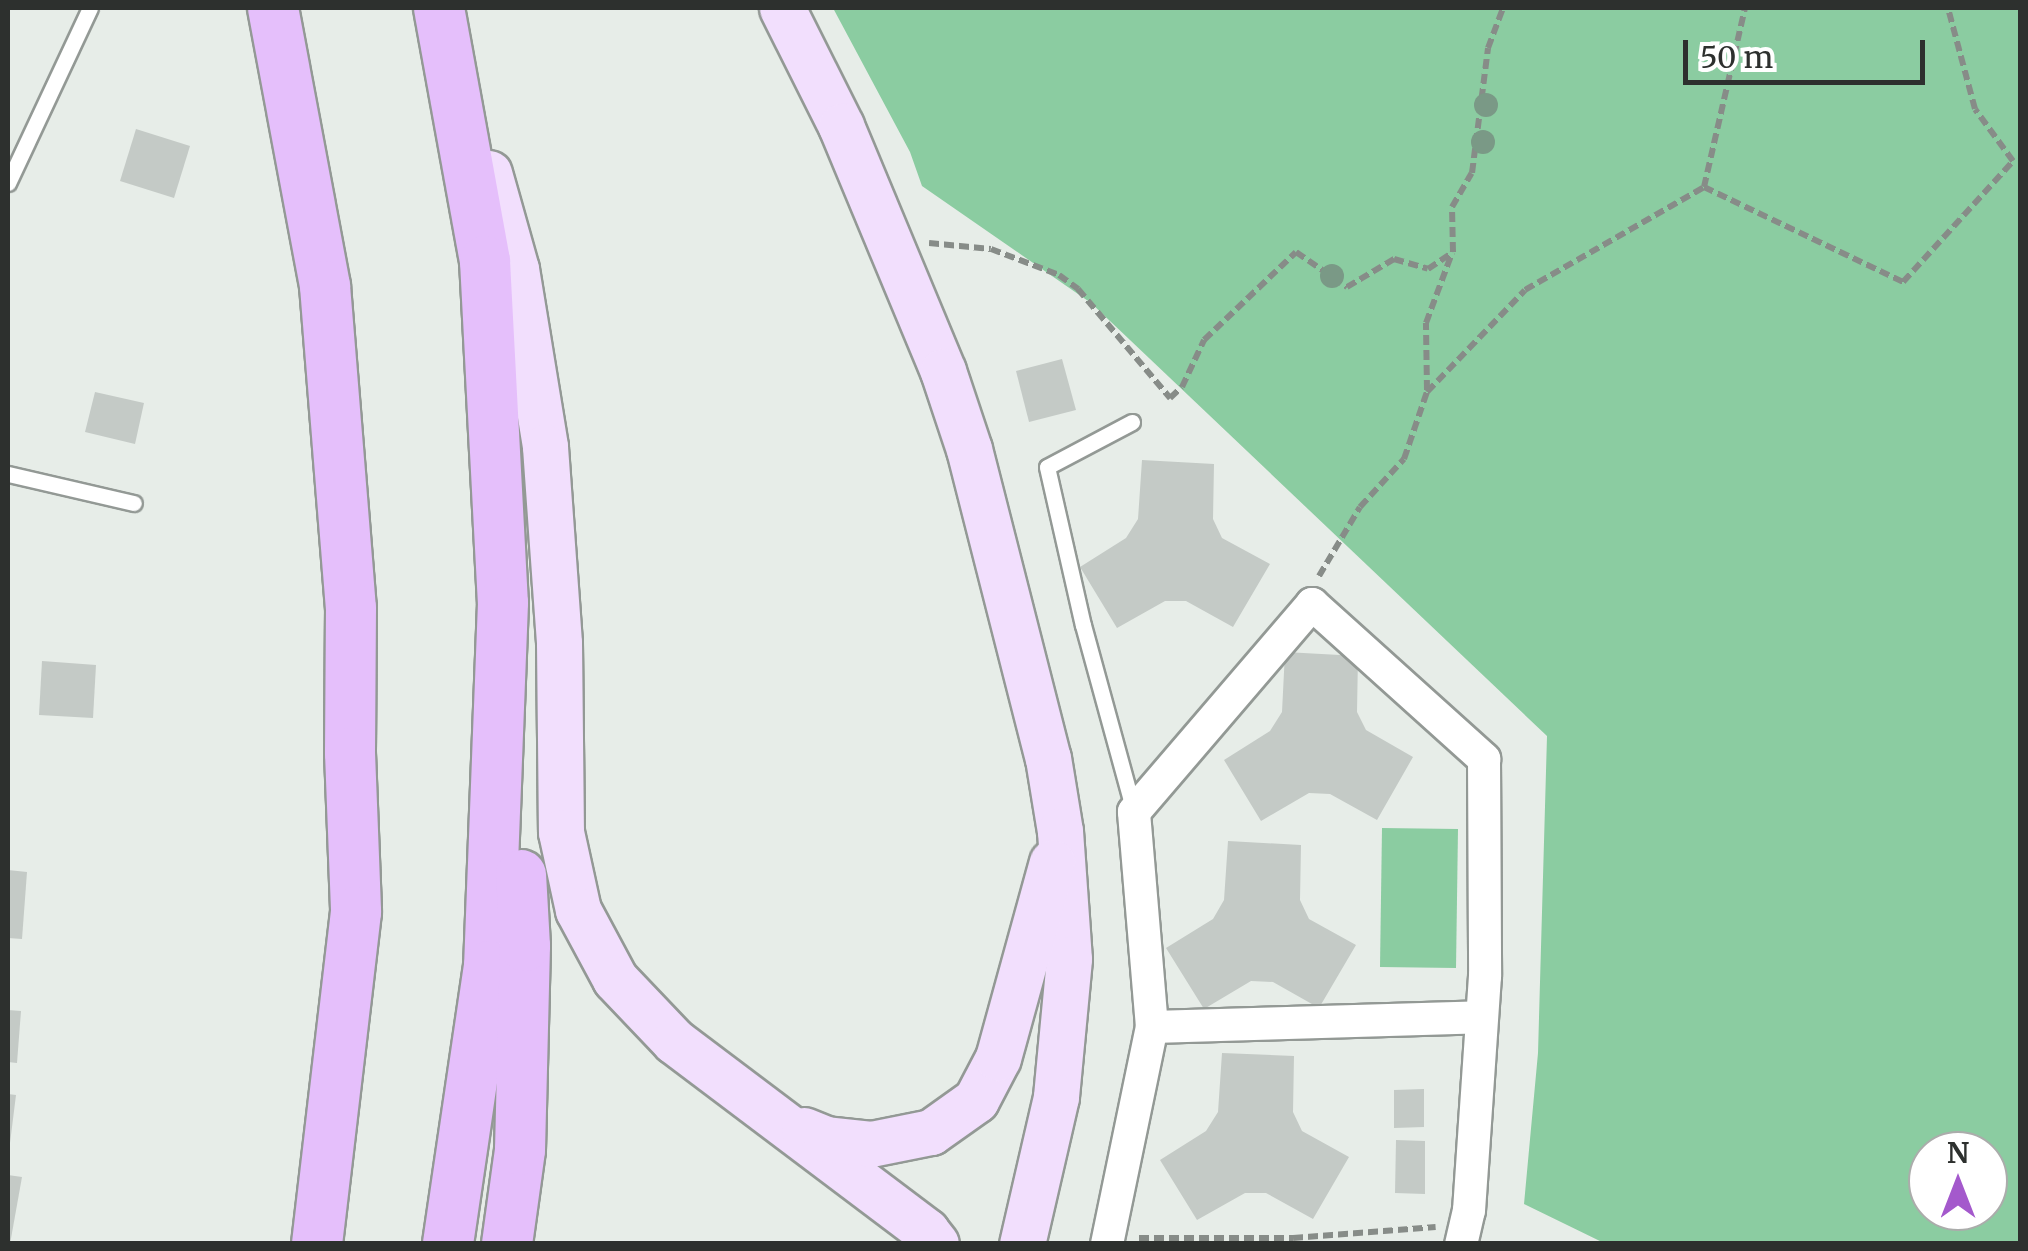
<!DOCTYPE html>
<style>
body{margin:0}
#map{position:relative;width:2028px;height:1251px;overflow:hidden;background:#e7ede8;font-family:Merriweather,serif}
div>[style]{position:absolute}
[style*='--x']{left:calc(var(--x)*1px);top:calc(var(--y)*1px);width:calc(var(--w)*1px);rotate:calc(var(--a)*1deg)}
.green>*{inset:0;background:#8bcca1}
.building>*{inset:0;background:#c4cac6}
.path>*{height:6px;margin-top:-3px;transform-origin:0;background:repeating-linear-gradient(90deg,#878c88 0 10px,transparent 0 15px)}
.roads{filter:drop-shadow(2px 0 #939995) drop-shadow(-2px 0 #939995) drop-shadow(0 2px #939995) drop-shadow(0 -2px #939995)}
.lane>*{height:15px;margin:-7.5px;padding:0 7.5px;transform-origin:7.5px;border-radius:7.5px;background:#fff}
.street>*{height:32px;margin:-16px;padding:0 16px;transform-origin:16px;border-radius:16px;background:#fff}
.secondary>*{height:45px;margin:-22.5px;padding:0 22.5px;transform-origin:22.5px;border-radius:22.5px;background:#f2dffd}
.primary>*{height:50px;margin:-25px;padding:0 25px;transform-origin:25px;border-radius:25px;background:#e5bffb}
.trees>*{width:24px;height:24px;margin:-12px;border-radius:50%;background:#7a9986}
span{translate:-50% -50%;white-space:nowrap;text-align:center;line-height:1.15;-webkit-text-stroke:9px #fff;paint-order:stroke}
.frame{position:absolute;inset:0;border:10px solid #2d302e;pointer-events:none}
.north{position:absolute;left:1908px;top:1131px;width:100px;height:100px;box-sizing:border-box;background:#fff;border:2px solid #abacab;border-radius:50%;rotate:0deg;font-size:28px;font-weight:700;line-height:40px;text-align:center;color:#2d302e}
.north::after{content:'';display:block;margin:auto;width:35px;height:45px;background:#a459cc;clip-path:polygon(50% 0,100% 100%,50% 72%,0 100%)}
.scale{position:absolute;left:1683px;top:40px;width:242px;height:45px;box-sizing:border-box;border:5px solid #2d302e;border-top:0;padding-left:12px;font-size:30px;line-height:35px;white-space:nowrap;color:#2d302e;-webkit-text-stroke:8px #fff;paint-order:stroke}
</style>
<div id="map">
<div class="green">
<div style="clip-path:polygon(evenodd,833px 8px,2020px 8px,2020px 1243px,1604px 1243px,1524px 1204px,1538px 1053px,1547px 736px,1091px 303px,922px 186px,910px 152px,833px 8px,1928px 1151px,1988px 1151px,1988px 1211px,1928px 1211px,1928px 1151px)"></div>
<div style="clip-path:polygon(1382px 828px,1458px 829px,1456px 968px,1380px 967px)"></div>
</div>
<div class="building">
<div style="clip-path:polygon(136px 129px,190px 146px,174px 198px,120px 181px)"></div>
<div style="clip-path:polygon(1062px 359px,1076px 410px,1029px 422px,1016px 371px)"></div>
<div style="clip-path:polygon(95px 392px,144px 403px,135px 444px,85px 432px)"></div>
<div style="clip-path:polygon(1142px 460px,1214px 464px,1213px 519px,1222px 538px,1270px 564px,1233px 627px,1186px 601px,1165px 601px,1117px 628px,1080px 567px,1126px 538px,1138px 519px)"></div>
<div style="clip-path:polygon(1285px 652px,1358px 656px,1357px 712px,1366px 730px,1413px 757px,1377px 820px,1330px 794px,1309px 793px,1261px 821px,1224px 760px,1270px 731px,1282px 712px)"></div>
<div style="clip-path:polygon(42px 661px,96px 665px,93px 718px,39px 715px)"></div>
<div style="clip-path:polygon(1228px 841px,1301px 845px,1300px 900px,1309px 919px,1356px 945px,1319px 1008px,1273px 982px,1251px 981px,1204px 1009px,1166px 948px,1213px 919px,1224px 900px)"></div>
<div style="clip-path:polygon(8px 870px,27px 872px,22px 939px,8px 938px)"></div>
<div style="clip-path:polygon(8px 1010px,21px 1011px,17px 1063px,8px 1062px)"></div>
<div style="clip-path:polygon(1222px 1053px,1294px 1056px,1293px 1112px,1302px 1131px,1349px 1157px,1313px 1219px,1266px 1193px,1245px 1193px,1197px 1220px,1160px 1160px,1206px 1131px,1218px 1112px)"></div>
<div style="clip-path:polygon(1424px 1089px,1424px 1127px,1394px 1128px,1394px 1090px)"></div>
<div style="clip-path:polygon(8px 1094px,16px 1095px,10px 1143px,8px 1143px)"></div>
<div style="clip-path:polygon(1396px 1140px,1425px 1141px,1425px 1194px,1395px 1193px)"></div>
<div style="clip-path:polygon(8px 1175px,22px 1177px,10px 1244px,8px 1244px)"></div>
</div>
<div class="path">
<div style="--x:1704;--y:187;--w:221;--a:25.5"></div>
<div style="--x:1903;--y:282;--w:164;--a:-47.7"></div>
<div style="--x:2013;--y:161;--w:64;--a:-126.2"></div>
<div style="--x:1975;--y:109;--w:105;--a:-105"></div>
<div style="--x:929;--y:243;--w:62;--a:5.5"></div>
<div style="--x:991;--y:249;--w:73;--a:20.9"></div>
<div style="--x:1059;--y:275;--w:24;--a:36"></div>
<div style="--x:1078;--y:289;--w:143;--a:49.8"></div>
<div style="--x:1170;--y:398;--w:16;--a:-43"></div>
<div style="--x:1182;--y:387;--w:52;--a:-64.9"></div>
<div style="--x:1204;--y:340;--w:127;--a:-43.7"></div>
<div style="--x:1296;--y:252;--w:62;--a:34.5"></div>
<div style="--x:1347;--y:287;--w:55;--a:-30.8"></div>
<div style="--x:1394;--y:259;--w:35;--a:16"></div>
<div style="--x:1428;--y:269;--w:30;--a:-34"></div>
<div style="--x:1453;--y:252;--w:45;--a:-91.3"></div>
<div style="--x:1452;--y:207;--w:39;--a:-60"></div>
<div style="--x:1472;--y:173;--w:126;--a:-82.7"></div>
<div style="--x:1488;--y:48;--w:43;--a:-69.4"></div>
<div style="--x:1427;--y:390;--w:67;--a:-90.9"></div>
<div style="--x:1426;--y:323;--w:75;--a:-69.6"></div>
<div style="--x:1319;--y:576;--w:80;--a:-59.3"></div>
<div style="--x:1360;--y:507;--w:65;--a:-47.5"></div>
<div style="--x:1404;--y:459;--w:71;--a:-71.1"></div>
<div style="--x:1427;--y:392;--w:141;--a:-46.1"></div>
<div style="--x:1525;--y:290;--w:207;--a:-29.9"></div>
<div style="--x:1704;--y:187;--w:184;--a:-77.1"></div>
<div style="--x:1139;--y:1238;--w:154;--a:0"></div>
<div style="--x:1293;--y:1238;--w:143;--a:-4.4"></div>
</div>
<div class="roads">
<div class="lane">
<div style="--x:8;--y:183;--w:193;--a:-64.9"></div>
<div style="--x:1132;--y:422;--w:96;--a:152.1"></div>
<div style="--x:1047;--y:467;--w:162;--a:77.2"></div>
<div style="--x:1083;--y:625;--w:194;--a:74.7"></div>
<div style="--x:8;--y:474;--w:129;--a:13"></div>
</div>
<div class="street">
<div style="--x:1152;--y:1027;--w:330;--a:-1.7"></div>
<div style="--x:1107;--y:1244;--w:222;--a:-78.3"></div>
<div style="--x:1152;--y:1027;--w:216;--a:-94.8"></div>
<div style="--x:1134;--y:812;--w:274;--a:-49.4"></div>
<div style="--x:1312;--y:604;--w:232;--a:42"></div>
<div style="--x:1484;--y:759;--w:217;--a:89.7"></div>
<div style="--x:1485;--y:976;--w:235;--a:93.9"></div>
<div style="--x:1469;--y:1210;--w:35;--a:103"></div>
</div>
<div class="secondary">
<div style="--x:782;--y:8;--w:132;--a:63.4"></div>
<div style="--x:841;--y:126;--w:265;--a:67.4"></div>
<div style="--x:943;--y:371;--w:82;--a:71.6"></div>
<div style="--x:969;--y:449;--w:319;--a:75.7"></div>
<div style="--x:1048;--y:758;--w:74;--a:80.7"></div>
<div style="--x:1060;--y:831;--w:128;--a:86"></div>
<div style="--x:1069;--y:959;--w:139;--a:95.4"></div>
<div style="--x:1056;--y:1097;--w:151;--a:103"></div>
<div style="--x:489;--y:173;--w:100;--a:74.3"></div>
<div style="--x:516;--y:269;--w:180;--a:80.7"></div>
<div style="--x:545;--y:447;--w:196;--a:85.9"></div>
<div style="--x:559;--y:643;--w:189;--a:89.4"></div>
<div style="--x:561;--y:832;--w:80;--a:77.7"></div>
<div style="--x:578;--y:910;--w:78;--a:61.8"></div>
<div style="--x:615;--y:979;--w:86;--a:46.4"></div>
<div style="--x:674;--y:1041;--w:316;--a:37"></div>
<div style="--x:926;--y:1231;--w:16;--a:52"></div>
<div style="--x:804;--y:1130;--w:24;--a:22"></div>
<div style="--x:826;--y:1139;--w:45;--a:6.3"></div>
<div style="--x:871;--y:1144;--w:61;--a:-11.3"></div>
<div style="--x:931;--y:1132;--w:55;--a:-35.4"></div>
<div style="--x:976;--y:1100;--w:47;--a:-62.4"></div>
<div style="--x:998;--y:1058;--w:203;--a:-74.6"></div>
</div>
<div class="primary">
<div style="--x:273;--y:8;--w:283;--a:79.4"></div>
<div style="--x:325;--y:286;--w:323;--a:85.4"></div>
<div style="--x:351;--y:608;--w:145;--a:90.4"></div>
<div style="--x:350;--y:753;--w:159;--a:87.8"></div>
<div style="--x:356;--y:912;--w:334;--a:96.7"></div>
<div style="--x:439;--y:8;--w:257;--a:79.7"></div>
<div style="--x:485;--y:261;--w:342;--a:87"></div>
<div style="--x:503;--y:603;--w:363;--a:92.2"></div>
<div style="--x:489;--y:966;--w:281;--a:98.4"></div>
<div style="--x:507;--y:1244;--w:95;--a:-82.1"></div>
<div style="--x:520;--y:1150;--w:204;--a:-88.6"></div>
<div style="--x:525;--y:946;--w:71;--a:-93.2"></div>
</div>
</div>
<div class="trees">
<div style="left:1486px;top:105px"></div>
<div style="left:1483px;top:142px"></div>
<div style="left:1332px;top:276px"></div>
</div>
<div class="frame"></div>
<div class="north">N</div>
<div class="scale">50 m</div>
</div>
